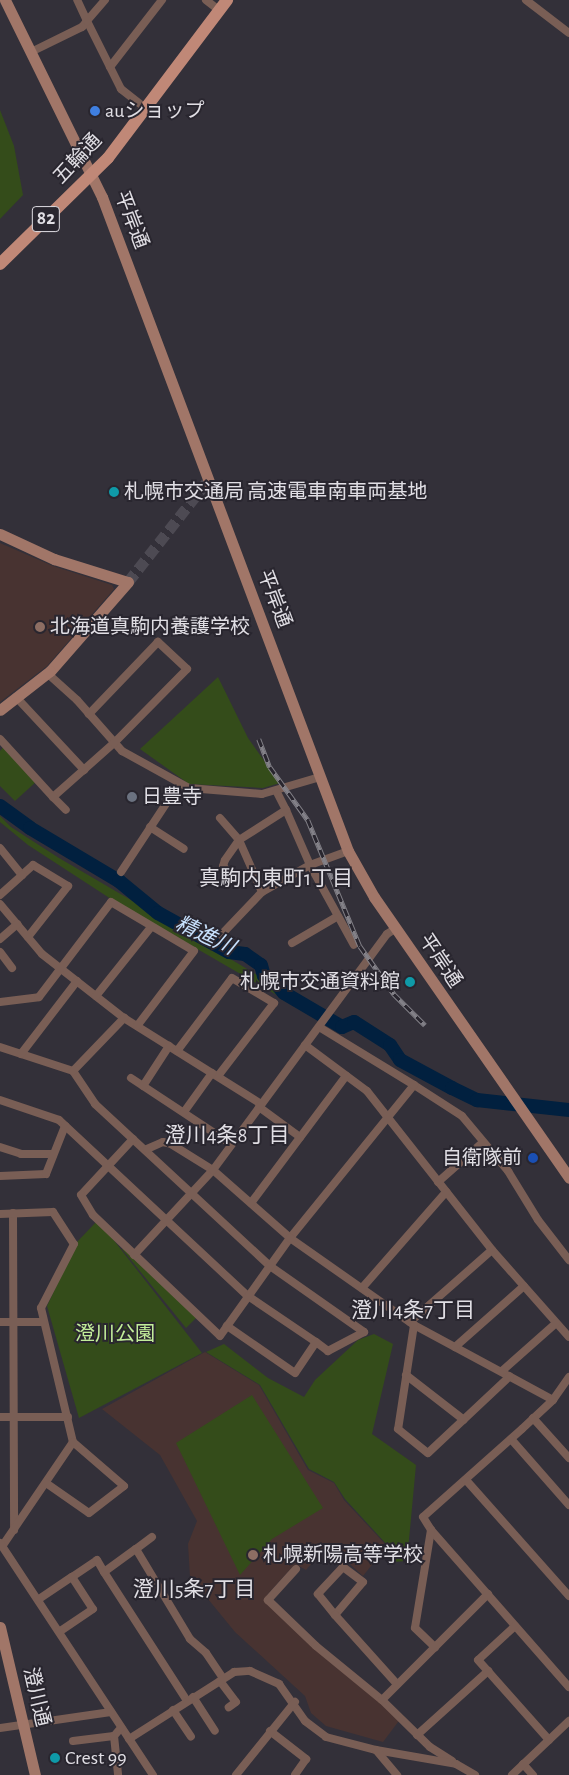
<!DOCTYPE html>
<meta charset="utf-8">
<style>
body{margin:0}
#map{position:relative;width:569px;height:1775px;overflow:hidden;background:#333039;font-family:"Alegreya Sans","Noto Sans JP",sans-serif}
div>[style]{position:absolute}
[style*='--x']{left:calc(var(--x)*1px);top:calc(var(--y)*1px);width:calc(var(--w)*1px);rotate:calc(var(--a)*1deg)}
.education>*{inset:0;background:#483331}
.green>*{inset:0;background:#344c1a}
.river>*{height:14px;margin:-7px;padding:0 7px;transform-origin:7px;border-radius:7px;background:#01203f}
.secondary-tunnel>*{height:11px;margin-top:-5.5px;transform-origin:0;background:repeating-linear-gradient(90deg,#4d4a53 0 11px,transparent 0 16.5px)}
.street>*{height:8px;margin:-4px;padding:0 4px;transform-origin:4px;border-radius:4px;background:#795e55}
.secondary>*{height:11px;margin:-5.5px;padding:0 5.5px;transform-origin:5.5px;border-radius:5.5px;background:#a17668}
.primary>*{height:12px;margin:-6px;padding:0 6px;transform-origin:6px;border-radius:6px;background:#c08877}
.rail>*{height:4.5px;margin-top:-2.25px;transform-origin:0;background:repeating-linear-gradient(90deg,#29262f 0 8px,#838188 0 16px);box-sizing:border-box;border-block:1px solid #838188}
.dots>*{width:14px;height:14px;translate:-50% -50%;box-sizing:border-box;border:2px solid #29262f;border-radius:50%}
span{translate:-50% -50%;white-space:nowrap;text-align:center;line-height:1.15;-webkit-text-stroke:4px #29262f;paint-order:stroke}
.shield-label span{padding:1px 4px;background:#29262f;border:1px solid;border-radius:4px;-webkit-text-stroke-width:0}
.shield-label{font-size:19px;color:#e0dee4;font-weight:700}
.poi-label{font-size:20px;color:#e0dee4}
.left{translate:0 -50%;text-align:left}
.right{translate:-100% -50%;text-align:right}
.street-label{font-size:20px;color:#e0dee4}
.park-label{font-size:20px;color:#c2ed9a}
.neighbourhood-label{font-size:21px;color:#e0dee4}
.water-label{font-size:21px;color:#c8e1fd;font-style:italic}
</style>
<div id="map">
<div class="education">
<div style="clip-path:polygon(0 543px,53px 566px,112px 585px,114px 589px,47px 666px,0 702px)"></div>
<div style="clip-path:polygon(205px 1352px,259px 1385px,308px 1470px,334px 1483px,344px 1500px,387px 1546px,363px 1576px,328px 1544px,306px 1570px,295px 1564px,267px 1595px,302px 1634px,401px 1718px,383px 1742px,326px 1726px,311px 1713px,305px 1696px,235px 1632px,190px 1577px,188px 1544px,197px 1521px,160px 1455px,102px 1409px)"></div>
</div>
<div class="green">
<div style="clip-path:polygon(0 110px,14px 146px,23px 195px,0 219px)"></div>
<div style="clip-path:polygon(218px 677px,248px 738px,280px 783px,263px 788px,189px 784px,140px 749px)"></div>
<div style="clip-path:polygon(5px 745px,37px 781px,15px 801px,0 786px,0 751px)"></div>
<div style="clip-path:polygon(0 816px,11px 827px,59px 858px,177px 927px,187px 938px,222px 954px,324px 1015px,320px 1020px,111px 899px,28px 845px,0 822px)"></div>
<div style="clip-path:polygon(98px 1220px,202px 1353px,79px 1418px,47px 1306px,77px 1242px)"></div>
<div style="clip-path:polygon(126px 1246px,198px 1316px,186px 1328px,122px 1249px)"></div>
<div style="clip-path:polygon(374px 1334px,393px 1344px,372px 1434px,416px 1465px,407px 1561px,392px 1562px,385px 1552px,389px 1547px,345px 1499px,334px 1482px,309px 1469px,260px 1385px,206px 1352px,224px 1344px,268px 1378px,304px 1397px,315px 1380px,358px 1340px)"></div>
<div style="clip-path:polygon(252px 1395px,323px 1508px,272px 1539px,240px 1575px,176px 1443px)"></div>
</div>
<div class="river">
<div style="--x:0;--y:806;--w:37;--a:36"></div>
<div style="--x:30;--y:828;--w:104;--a:30.8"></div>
<div style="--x:119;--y:881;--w:50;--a:39.4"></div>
<div style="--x:158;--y:913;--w:81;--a:28.8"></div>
<div style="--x:229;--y:952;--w:16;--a:7"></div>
<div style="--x:245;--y:954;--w:19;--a:35"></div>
<div style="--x:261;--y:965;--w:11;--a:75"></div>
<div style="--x:264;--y:976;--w:13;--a:29"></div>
<div style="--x:275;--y:982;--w:14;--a:51"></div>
<div style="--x:284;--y:993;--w:67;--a:30.4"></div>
<div style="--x:342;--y:1027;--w:13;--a:-23"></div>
<div style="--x:354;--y:1022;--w:43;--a:32.6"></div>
<div style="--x:390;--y:1045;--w:18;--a:56"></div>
<div style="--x:400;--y:1060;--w:59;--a:28.3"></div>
<div style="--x:452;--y:1088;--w:28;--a:26"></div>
<div style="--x:477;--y:1100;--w:93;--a:6.2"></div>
</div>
<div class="secondary-tunnel">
<div style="--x:128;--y:582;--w:131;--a:-51.8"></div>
</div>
<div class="street">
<div style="--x:105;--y:0;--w:28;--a:131"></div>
<div style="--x:87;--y:21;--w:76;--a:63.4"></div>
<div style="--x:121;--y:89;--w:31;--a:38"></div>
<div style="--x:206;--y:0;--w:16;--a:38"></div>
<div style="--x:526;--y:0;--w:54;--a:37.5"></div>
<div style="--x:31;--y:52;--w:57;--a:-26.1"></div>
<div style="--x:82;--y:27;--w:8;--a:-50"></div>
<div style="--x:87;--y:21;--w:23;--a:-115"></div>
<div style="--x:110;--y:67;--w:85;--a:-52.2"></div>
<div style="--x:47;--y:673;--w:40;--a:42"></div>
<div style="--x:77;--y:700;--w:68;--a:48.6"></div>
<div style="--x:122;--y:751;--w:77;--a:28.9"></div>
<div style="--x:189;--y:788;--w:73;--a:4.7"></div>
<div style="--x:262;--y:794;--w:60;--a:-16.3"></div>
<div style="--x:16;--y:697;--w:100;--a:47"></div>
<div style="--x:0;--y:739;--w:79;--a:47.6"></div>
<div style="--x:53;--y:797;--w:81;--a:-41.5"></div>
<div style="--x:114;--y:743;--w:104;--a:-45.4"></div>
<div style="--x:187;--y:669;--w:40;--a:-137"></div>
<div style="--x:158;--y:642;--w:100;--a:133.8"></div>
<div style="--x:53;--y:797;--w:18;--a:45"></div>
<div style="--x:286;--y:810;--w:60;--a:66.4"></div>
<div style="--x:310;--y:865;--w:91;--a:61.2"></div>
<div style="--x:220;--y:818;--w:29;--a:49"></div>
<div style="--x:239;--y:840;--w:57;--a:66.1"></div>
<div style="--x:262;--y:892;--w:55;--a:-29.4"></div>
<div style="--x:310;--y:865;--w:40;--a:-20.2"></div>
<div style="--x:150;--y:827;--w:40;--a:32.9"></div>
<div style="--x:0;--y:848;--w:35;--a:51"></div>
<div style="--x:22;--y:875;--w:15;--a:-42"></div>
<div style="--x:33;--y:865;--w:41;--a:31"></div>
<div style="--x:68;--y:886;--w:65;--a:128.1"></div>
<div style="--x:121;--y:872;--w:105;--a:-56.6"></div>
<div style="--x:237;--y:882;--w:21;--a:-131"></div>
<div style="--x:223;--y:866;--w:6;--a:-72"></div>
<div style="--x:225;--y:860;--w:24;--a:-55"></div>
<div style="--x:239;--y:840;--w:56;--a:-32.6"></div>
<div style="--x:286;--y:810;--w:20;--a:-117"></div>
<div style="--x:0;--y:895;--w:30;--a:-42"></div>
<div style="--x:0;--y:904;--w:65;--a:50"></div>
<div style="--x:42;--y:954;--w:104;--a:38"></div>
<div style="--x:124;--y:1018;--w:162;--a:32.1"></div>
<div style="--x:221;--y:935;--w:59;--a:-46.4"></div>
<div style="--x:0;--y:939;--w:23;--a:-41"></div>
<div style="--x:292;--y:943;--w:53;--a:-30.4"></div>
<div style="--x:0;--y:952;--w:20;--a:53"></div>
<div style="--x:96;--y:996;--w:88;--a:-51.4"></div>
<div style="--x:0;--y:1002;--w:39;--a:-7"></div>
<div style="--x:39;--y:997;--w:119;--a:-52.8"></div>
<div style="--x:111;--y:902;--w:96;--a:30.6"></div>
<div style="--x:194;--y:951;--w:94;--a:127.2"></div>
<div style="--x:305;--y:1045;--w:77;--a:36.6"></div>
<div style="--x:367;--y:1091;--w:202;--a:51.8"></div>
<div style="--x:492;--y:1250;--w:116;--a:48.5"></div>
<div style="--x:0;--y:1047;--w:77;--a:18.2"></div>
<div style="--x:73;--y:1071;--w:40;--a:56"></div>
<div style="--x:95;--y:1104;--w:238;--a:42.8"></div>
<div style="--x:270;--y:1266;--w:115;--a:35.1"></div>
<div style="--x:364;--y:1332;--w:41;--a:152.2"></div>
<div style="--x:328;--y:1351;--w:15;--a:-143"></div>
<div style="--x:177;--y:1051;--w:91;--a:-53"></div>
<div style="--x:232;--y:978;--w:49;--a:30.8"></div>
<div style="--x:274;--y:1003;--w:92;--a:127.5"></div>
<div style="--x:21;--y:1054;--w:92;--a:-52.5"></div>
<div style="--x:73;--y:1071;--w:74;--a:-46.1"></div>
<div style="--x:131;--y:1078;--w:120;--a:33.4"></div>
<div style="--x:414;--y:1085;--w:57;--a:32.9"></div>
<div style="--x:462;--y:1116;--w:72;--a:50.1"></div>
<div style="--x:508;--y:1171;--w:57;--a:58.5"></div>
<div style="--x:538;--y:1220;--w:51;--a:52.2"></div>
<div style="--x:143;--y:1086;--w:48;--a:-57"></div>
<div style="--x:0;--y:1100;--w:62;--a:18.7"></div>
<div style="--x:59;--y:1120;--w:258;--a:43"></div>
<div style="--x:248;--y:1296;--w:82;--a:34.1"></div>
<div style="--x:316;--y:1342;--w:37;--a:124"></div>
<div style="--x:295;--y:1373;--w:83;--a:-145.3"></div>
<div style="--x:259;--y:1107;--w:51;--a:36.2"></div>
<div style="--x:184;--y:1112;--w:48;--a:-54.3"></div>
<div style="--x:133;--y:1139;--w:76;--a:132.9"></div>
<div style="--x:81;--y:1195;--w:23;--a:59"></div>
<div style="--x:93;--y:1215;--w:175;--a:43.6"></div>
<div style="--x:220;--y:1336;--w:120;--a:-54.5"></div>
<div style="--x:290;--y:1238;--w:197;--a:-51"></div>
<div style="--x:414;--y:1085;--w:111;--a:-148.6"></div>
<div style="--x:0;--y:1147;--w:22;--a:18"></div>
<div style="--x:21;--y:1154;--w:32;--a:0"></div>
<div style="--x:147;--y:1149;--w:17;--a:-24"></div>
<div style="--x:163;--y:1142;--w:8;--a:14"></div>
<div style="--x:171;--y:1144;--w:49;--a:31.8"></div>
<div style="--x:213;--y:1170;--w:103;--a:41.4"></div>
<div style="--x:290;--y:1238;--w:151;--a:35.1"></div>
<div style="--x:414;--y:1325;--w:158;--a:28.3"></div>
<div style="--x:0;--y:1176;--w:46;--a:-2.5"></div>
<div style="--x:46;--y:1174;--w:52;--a:-68.4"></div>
<div style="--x:438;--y:1182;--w:60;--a:-41.6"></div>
<div style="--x:251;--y:1203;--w:159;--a:-53.2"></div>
<div style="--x:13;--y:1213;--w:317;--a:89.8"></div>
<div style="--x:0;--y:1214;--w:53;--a:-2.2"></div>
<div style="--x:53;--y:1212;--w:38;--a:57"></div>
<div style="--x:74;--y:1244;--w:72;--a:117.3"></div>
<div style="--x:41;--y:1308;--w:138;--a:76.6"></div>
<div style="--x:73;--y:1442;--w:125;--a:124.2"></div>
<div style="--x:134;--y:1255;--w:116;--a:-47.1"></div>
<div style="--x:213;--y:1170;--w:293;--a:-53.6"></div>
<div style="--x:387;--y:934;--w:9;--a:-32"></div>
<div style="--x:362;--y:1288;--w:128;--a:-48.8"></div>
<div style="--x:0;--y:1322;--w:43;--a:0"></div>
<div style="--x:410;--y:1322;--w:109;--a:-41.3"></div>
<div style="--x:414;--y:1325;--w:105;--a:98.7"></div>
<div style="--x:398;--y:1429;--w:38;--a:39"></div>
<div style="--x:428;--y:1453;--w:112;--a:-43.2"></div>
<div style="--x:455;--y:1347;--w:92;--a:-41.5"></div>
<div style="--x:502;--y:1371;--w:72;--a:-41.6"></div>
<div style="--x:406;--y:1375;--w:73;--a:37.8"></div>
<div style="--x:569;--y:1377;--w:28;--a:125"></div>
<div style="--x:553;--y:1400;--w:42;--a:136.9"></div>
<div style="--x:522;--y:1429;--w:132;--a:138.4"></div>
<div style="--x:423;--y:1517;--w:15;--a:58"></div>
<div style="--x:431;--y:1530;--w:209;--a:48.7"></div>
<div style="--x:0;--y:1417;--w:68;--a:0"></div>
<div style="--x:533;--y:1418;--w:54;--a:48"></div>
<div style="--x:511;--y:1439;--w:88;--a:48.7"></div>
<div style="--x:466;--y:1480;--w:155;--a:48.4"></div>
<div style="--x:46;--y:1483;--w:52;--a:34.9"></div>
<div style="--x:89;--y:1513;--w:44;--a:-37.6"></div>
<div style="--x:124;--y:1486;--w:67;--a:-139.2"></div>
<div style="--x:431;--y:1530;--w:99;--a:99.3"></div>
<div style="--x:415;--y:1628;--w:28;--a:44"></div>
<div style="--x:0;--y:1543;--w:278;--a:56.6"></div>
<div style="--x:136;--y:1549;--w:20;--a:-37"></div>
<div style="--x:296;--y:1569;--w:42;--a:132.1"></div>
<div style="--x:268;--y:1600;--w:66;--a:43.8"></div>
<div style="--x:316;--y:1646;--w:85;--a:39.3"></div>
<div style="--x:382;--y:1700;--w:67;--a:44.4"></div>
<div style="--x:430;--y:1747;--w:26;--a:32"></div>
<div style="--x:104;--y:1572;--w:153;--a:57.2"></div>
<div style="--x:72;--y:1577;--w:30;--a:-34"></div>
<div style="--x:97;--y:1560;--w:14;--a:60"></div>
<div style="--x:104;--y:1572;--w:39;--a:-36"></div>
<div style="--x:136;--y:1549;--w:105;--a:59"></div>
<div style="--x:190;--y:1639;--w:21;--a:41"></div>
<div style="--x:206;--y:1653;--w:30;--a:56"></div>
<div style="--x:39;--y:1599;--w:40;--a:-34"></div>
<div style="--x:72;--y:1577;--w:38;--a:57"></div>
<div style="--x:93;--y:1609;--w:40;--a:146"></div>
<div style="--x:335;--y:1615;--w:43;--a:-49.7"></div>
<div style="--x:363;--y:1582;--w:25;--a:-143"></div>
<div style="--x:343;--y:1567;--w:37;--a:133"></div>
<div style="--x:318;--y:1594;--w:27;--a:51"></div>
<div style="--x:335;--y:1615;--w:93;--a:48.1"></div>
<div style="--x:515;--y:1626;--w:50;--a:137.4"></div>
<div style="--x:478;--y:1660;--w:107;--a:48.4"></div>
<div style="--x:220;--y:1681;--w:26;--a:53"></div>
<div style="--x:236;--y:1702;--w:9;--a:144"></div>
<div style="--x:193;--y:1697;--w:40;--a:57.1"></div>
<div style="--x:382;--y:1700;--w:150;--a:-45"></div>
<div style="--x:173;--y:1710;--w:32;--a:56"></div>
<div style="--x:0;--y:1728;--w:112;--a:-8.2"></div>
<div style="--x:270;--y:1731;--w:46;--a:37.9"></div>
<div style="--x:306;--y:1759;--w:19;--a:125"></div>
<div style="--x:417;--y:1735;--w:96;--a:-42"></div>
<div style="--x:114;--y:1736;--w:39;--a:84"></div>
<div style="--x:129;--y:1739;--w:125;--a:-32.5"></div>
<div style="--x:234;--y:1672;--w:16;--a:-4"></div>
<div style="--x:250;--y:1671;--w:32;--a:24"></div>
<div style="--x:279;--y:1684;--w:45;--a:54.9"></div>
<div style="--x:305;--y:1721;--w:26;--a:37"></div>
<div style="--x:326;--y:1737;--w:52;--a:14.6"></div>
<div style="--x:376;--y:1750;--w:81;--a:9.9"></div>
<div style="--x:456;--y:1764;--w:22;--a:30"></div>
<div style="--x:73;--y:1741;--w:41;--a:-7"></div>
<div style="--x:114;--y:1736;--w:11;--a:-49"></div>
<div style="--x:376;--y:1750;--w:33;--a:50"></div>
<div style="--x:523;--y:1764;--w:15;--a:48"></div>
<div style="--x:236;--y:1775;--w:94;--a:-51.1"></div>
<div style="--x:512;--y:1775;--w:79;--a:-43.5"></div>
</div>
<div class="secondary">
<div style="--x:5;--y:0;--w:220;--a:63.8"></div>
<div style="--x:102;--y:197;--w:699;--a:69.39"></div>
<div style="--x:348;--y:851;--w:53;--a:60.5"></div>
<div style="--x:374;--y:897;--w:342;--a:55.2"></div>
<div style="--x:0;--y:534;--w:60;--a:24.8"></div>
<div style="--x:54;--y:559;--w:77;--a:17.3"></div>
<div style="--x:128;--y:582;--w:118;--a:131.2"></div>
<div style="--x:50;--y:671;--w:63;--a:142"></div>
<div style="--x:0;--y:1627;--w:152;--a:76.7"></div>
</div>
<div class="primary">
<div style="--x:0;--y:264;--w:151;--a:-44.5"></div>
<div style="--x:108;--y:158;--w:198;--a:-53"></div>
</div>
<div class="rail">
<div style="--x:259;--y:739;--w:30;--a:69"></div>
<div style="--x:270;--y:767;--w:65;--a:54.4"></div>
<div style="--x:308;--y:820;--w:136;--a:67.6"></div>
<div style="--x:360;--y:946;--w:59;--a:54.7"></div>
<div style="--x:394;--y:994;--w:44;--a:45"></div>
</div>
<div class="dots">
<div style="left:95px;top:111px;background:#3f7fe0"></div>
<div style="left:114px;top:492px;background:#0f9aa8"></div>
<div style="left:40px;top:627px;background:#8d6e63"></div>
<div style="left:132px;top:797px;background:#6b7280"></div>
<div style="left:410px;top:982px;background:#0f9aa8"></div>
<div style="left:533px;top:1158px;background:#1a4fb4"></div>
<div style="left:253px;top:1555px;background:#8d6e63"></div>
<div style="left:55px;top:1758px;background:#0f9aa8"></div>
</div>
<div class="shield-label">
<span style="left:46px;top:219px">82</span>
</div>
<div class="poi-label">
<span class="left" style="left:105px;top:111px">auショップ</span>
<span class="left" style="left:124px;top:492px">札幌市交通局 高速電車南車両基地</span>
<span class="left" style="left:50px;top:627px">北海道真駒内養護学校</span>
<span class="left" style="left:142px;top:797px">日豊寺</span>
<span class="right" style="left:400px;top:982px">札幌市交通資料館</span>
<span class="right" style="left:522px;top:1158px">自衛隊前</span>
<span class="left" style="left:263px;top:1555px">札幌新陽高等学校</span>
<span class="left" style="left:65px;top:1758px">Crest 99</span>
</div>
<div class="street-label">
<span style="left:78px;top:159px;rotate:-47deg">五輪通</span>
<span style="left:131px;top:220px;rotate:69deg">平岸通</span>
<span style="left:274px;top:599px;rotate:69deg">平岸通</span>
<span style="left:440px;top:961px;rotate:56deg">平岸通</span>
<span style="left:36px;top:1697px;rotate:77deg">澄川通</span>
</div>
<div class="park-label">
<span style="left:115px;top:1334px">澄川公園</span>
</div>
<div class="neighbourhood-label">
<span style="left:276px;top:879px">真駒内東町1丁目</span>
<span style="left:227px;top:1136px">澄川4条8丁目</span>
<span style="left:413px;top:1311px">澄川4条7丁目</span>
<span style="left:194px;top:1590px">澄川5条7丁目</span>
</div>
<div class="water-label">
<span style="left:205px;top:936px;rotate:25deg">精進川</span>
</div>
</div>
